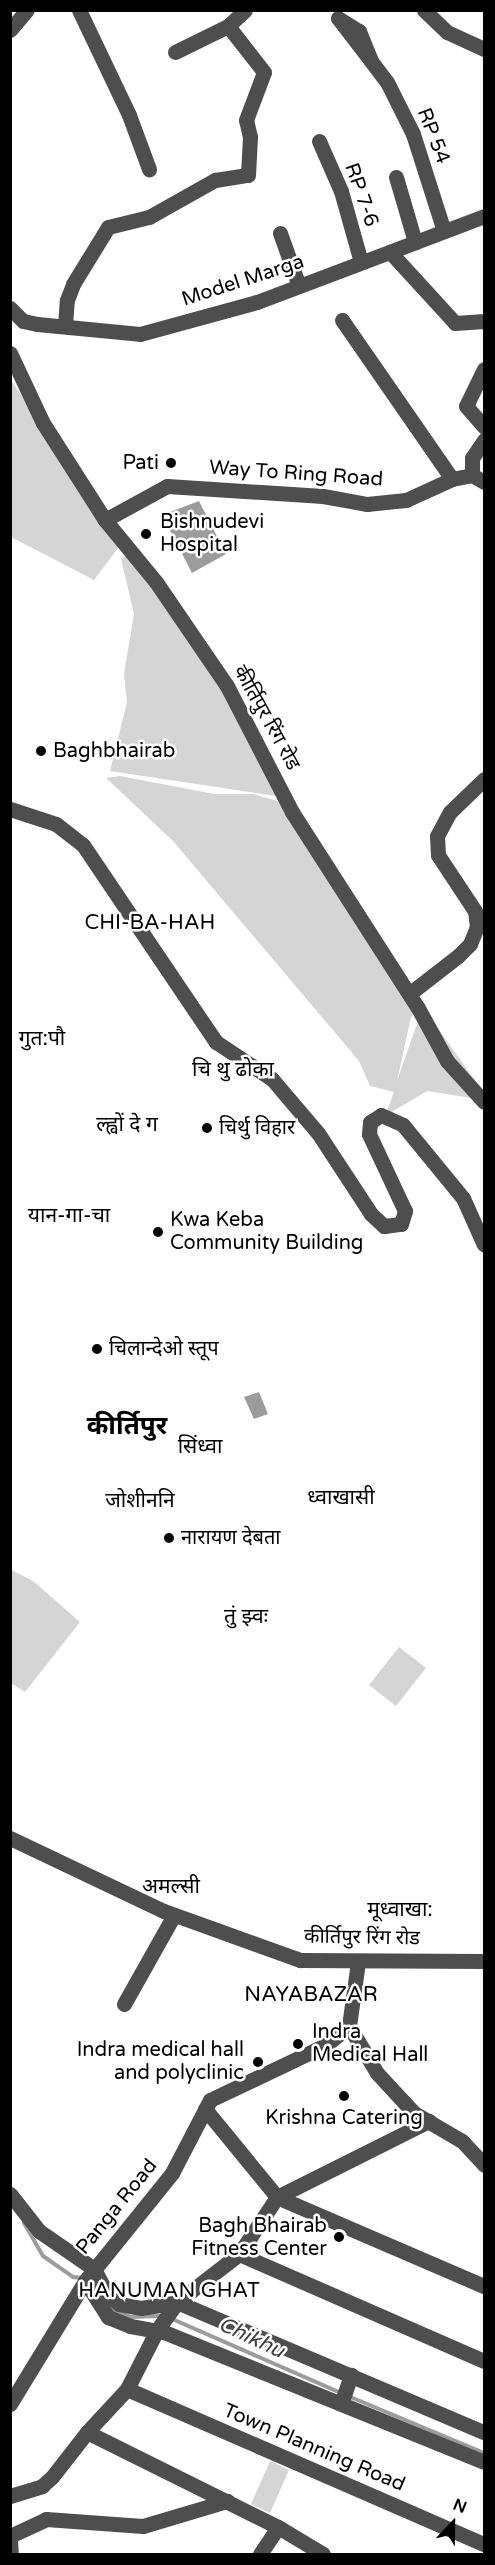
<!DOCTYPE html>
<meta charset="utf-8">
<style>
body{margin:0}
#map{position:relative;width:495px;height:2565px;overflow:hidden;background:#fff;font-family:"Varela Round","Noto Sans Devanagari",sans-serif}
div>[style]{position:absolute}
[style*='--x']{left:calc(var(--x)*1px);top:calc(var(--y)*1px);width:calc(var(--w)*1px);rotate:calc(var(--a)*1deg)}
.green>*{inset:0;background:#d5d5d5}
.water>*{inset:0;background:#9c9c9c}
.stream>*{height:4px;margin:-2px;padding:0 2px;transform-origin:2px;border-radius:2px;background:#9c9c9c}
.minor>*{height:15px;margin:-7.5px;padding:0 7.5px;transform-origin:7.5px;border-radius:7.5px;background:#4e4e4e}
.dots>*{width:16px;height:16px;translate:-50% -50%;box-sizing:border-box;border:3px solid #fff;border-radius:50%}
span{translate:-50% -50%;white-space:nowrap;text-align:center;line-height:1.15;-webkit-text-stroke:5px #fff;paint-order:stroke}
.street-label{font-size:20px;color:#000}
.poi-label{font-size:20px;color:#000}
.right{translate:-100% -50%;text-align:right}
.left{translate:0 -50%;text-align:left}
.neighbourhood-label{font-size:21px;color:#000}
.water-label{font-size:21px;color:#3d3d3d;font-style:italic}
.district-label{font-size:26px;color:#000;font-weight:700}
.frame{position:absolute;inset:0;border:12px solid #000;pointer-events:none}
.north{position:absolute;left:423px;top:2493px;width:60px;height:60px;-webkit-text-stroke:4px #fff;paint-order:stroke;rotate:22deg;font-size:16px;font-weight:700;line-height:24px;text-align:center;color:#000}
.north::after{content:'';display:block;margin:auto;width:21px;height:27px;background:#000;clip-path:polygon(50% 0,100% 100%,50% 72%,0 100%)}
</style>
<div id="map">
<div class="green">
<div style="clip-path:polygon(10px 379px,125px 539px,94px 580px,11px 537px)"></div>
<div style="clip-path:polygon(132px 551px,160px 582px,282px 797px,110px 771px,127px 702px,124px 674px,134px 614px,121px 559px)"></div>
<div style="clip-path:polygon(120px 776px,214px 794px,253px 794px,284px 803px,295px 802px,423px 1006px,411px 1017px,397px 1081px,419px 1018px,427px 1013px,484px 1093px,484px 1100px,427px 1091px,385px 1116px,394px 1092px,370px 1086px,359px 1061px,173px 841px,106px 778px)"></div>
<div style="clip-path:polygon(10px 1569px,33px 1581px,80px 1622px,25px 1692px,11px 1683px)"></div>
<div style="clip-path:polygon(399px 1647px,426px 1668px,396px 1706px,369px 1685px)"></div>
<div style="clip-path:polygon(270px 2461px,289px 2470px,270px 2513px,251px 2504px)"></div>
</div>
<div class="water">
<div style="clip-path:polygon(199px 501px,226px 554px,192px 573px,162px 515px)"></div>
<div style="clip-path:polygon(259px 1392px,268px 1414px,254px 1419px,244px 1397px)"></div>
</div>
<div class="stream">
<div style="--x:24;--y:2223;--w:38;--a:60"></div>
<div style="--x:43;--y:2256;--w:37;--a:35"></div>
<div style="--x:73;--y:2277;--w:10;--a:6"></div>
<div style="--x:107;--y:2302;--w:13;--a:48"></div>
<div style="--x:116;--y:2312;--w:16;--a:18"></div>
<div style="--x:131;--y:2317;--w:29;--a:-2"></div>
<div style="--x:170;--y:2318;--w:187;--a:23.7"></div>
<div style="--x:348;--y:2396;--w:147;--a:22.7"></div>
</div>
<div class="minor">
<div style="--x:79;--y:10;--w:116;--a:64.5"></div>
<div style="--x:129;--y:115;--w:58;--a:69.7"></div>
<div style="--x:424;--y:10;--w:32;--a:44"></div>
<div style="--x:447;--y:32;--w:41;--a:24.7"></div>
<div style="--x:10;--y:30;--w:26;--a:-50"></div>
<div style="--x:175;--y:52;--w:59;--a:-26.1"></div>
<div style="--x:228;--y:26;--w:23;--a:-43"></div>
<div style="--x:371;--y:61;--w:54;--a:-127.5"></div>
<div style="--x:338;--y:18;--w:25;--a:32"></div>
<div style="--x:359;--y:31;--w:32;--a:68"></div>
<div style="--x:371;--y:61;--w:26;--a:53"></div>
<div style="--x:387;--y:82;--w:58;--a:63.4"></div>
<div style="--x:413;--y:134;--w:102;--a:72.3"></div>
<div style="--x:319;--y:141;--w:55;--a:66.3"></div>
<div style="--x:341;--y:191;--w:74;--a:74.3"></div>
<div style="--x:396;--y:177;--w:68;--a:73.7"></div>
<div style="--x:280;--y:233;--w:56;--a:70.3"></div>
<div style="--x:390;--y:252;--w:96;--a:47.5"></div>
<div style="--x:455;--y:323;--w:29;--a:-4"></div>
<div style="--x:10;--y:308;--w:18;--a:45"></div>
<div style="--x:23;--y:321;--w:14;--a:12"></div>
<div style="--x:37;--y:324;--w:103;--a:5.5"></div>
<div style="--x:140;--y:334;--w:121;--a:-15.3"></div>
<div style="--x:257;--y:302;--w:243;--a:-20.7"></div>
<div style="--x:342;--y:320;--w:193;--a:55.3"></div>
<div style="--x:65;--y:326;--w:26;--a:-86"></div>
<div style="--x:67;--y:300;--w:17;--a:-69"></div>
<div style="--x:73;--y:284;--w:67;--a:-58.4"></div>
<div style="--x:108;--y:227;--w:42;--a:-13.7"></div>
<div style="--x:149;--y:217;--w:76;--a:-29.3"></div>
<div style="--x:215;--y:180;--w:33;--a:-9"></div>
<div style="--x:248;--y:175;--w:38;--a:-87"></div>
<div style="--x:250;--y:137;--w:17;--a:-103"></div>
<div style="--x:246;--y:120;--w:51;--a:-69.4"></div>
<div style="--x:264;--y:72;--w:58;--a:-128"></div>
<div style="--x:10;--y:353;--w:77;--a:64.8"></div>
<div style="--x:43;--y:423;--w:115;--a:57.4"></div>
<div style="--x:105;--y:520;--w:80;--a:50.6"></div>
<div style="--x:156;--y:582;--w:126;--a:55.7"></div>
<div style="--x:227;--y:686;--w:142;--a:62.7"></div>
<div style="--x:292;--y:812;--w:233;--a:57.3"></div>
<div style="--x:418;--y:1008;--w:60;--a:61.3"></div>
<div style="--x:447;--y:1061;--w:55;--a:47.9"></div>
<div style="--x:484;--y:369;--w:41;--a:115.9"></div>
<div style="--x:466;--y:406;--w:28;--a:49"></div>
<div style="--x:472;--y:475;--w:17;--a:-90"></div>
<div style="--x:472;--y:458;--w:22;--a:-56"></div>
<div style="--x:105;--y:520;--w:71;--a:-28.7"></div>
<div style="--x:167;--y:486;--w:156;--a:3.7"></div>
<div style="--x:323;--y:496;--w:45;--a:10.3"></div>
<div style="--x:367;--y:504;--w:39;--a:-6"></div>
<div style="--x:406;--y:500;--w:51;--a:-24.5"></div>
<div style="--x:452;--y:479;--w:20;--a:-11"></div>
<div style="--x:472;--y:475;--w:14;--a:30"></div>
<div style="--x:10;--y:809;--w:48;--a:18.1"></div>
<div style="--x:56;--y:824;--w:34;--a:38"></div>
<div style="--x:83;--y:845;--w:238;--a:56"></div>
<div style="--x:216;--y:1042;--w:67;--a:33.5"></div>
<div style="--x:272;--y:1079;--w:71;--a:49.6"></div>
<div style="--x:318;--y:1133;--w:97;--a:56.8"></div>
<div style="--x:371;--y:1214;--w:18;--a:43"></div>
<div style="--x:384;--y:1226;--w:17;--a:-7"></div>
<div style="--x:401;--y:1224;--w:14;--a:-73"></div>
<div style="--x:405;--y:1211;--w:85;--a:-115.1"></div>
<div style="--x:369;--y:1134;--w:12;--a:-85"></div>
<div style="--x:370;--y:1122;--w:13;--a:-32"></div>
<div style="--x:381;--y:1115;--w:24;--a:24"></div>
<div style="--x:403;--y:1125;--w:94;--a:50.6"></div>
<div style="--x:463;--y:1198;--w:51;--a:65.9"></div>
<div style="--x:409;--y:994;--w:62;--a:-37.8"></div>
<div style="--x:458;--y:956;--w:17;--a:-45"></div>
<div style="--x:470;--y:944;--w:18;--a:-68"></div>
<div style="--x:477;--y:927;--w:16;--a:-97"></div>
<div style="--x:475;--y:911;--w:67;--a:-123.5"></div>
<div style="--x:438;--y:855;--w:19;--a:-93"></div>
<div style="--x:437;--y:836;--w:27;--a:-62"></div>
<div style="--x:450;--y:812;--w:47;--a:-44.1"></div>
<div style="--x:10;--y:1838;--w:170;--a:25.4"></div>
<div style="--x:164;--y:1911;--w:145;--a:19.8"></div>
<div style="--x:300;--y:1960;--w:184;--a:0.3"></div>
<div style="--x:124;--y:2004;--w:102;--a:-60.7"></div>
<div style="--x:349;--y:2026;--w:55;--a:59.2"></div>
<div style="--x:377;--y:2073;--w:54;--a:47.2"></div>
<div style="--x:414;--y:2113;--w:56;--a:30.3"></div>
<div style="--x:462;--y:2141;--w:33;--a:47"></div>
<div style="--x:205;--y:2109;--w:114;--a:50.7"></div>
<div style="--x:277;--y:2197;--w:170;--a:-26.6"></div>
<div style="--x:10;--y:2194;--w:47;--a:51.9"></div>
<div style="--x:39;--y:2231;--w:67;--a:34.6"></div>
<div style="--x:94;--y:2269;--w:27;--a:62"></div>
<div style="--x:107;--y:2293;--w:16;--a:43"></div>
<div style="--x:119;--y:2304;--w:22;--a:10"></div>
<div style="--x:141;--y:2308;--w:36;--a:-9"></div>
<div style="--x:177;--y:2302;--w:333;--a:23"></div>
<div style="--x:239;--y:2254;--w:267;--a:23.6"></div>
<div style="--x:85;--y:2281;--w:43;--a:57.4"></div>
<div style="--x:108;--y:2317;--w:24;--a:22"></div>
<div style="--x:130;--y:2326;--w:35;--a:10"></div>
<div style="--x:164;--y:2332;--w:345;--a:22.1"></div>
<div style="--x:127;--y:2389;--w:389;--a:23.5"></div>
<div style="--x:10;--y:2404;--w:144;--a:-58.6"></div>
<div style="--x:85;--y:2281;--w:139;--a:-51.1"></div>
<div style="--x:172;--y:2173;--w:82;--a:-62.5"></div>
<div style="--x:210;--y:2100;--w:128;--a:-25.4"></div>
<div style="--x:326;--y:2045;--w:30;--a:-40"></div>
<div style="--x:349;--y:2026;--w:65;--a:-82"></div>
<div style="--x:341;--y:2404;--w:31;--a:-71"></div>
<div style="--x:10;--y:2496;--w:34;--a:-17"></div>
<div style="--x:42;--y:2486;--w:13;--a:-42"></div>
<div style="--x:52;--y:2477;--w:57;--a:-52.1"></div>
<div style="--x:10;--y:2536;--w:40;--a:-25"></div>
<div style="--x:46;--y:2519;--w:97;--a:4.1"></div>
<div style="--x:143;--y:2526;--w:88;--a:-16.6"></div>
<div style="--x:10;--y:2541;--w:13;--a:86"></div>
<div style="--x:260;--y:2554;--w:32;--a:-56"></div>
<div style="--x:323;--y:2554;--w:52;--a:-149"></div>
<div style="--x:278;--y:2527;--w:213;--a:-153.6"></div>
<div style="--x:87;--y:2432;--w:59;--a:-47.1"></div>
<div style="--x:127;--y:2389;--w:66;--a:-63"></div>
<div style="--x:157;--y:2330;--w:34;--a:-54"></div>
<div style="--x:177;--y:2302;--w:78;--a:-37.7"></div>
<div style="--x:239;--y:2254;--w:69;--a:-56.3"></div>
<div style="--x:277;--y:2197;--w:225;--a:23.3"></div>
</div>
<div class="dots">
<div style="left:171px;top:463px;background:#000"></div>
<div style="left:146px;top:534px;background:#000"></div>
<div style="left:41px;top:751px;background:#000"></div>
<div style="left:207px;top:1128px;background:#000"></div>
<div style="left:158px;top:1232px;background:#000"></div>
<div style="left:97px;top:1349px;background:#000"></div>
<div style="left:169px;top:1538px;background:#000"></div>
<div style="left:298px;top:2044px;background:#000"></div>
<div style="left:258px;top:2062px;background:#000"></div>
<div style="left:344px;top:2096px;background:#000"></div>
<div style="left:339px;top:2237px;background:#000"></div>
</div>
<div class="street-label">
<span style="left:433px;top:136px;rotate:69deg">RP 54</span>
<span style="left:361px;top:195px;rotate:71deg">RP 7-6</span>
<span style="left:243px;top:281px;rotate:-18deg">Model Marga</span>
<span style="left:296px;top:474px;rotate:4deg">Way To Ring Road</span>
<span style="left:266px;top:718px;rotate:61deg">कीर्तिपुर रिंग रोड</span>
<span style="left:362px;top:1938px;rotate:1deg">कीर्तिपुर रिंग रोड</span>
<span style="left:117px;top:2207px;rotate:-51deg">Panga Road</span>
<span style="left:314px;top:2448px;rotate:23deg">Town Planning Road</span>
</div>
<div class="poi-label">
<span class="right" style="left:159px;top:463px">Pati</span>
<span class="left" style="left:160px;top:534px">Bishnudevi<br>Hospital</span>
<span class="left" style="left:53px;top:751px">Baghbhairab</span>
<span class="left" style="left:219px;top:1128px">चिर्थु विहार</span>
<span class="left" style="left:170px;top:1232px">Kwa Keba<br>Community Building</span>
<span class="left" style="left:109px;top:1349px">चिलान्देओ स्तूप</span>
<span class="left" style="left:181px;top:1538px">नारायण देबता</span>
<span class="left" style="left:312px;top:2044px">Indra<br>Medical Hall</span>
<span class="right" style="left:244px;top:2062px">Indra medical hall<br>and polyclinic</span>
<span style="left:344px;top:2118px">Krishna Catering</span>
<span class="right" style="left:327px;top:2238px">Bagh Bhairab<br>Fitness Center</span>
</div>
<div class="neighbourhood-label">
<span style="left:150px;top:923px">CHI-BA-HAH</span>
<span style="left:42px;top:1039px">गुत:पौ</span>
<span style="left:233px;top:1070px">चि थु ढोका</span>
<span style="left:127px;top:1125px">ल्ह्वों दे ग</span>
<span style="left:69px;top:1216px">यान-गा-चा</span>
<span style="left:200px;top:1447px">सिंध्वा</span>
<span style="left:341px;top:1498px">ध्वाखासी</span>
<span style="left:140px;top:1501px">जोशीननि</span>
<span style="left:246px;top:1617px">तुं झ्वः</span>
<span style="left:171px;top:1887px">अमल्सी</span>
<span style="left:400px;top:1910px">मूध्वाखा:</span>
<span style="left:311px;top:1995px">NAYABAZAR</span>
<span style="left:169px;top:2291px">HANUMAN GHAT</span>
</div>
<div class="water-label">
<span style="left:251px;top:2338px;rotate:25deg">Chikhu</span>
</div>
<div class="district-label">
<span style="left:127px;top:1426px">कीर्तिपुर</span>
</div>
<div class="frame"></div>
<div class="north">N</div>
</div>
